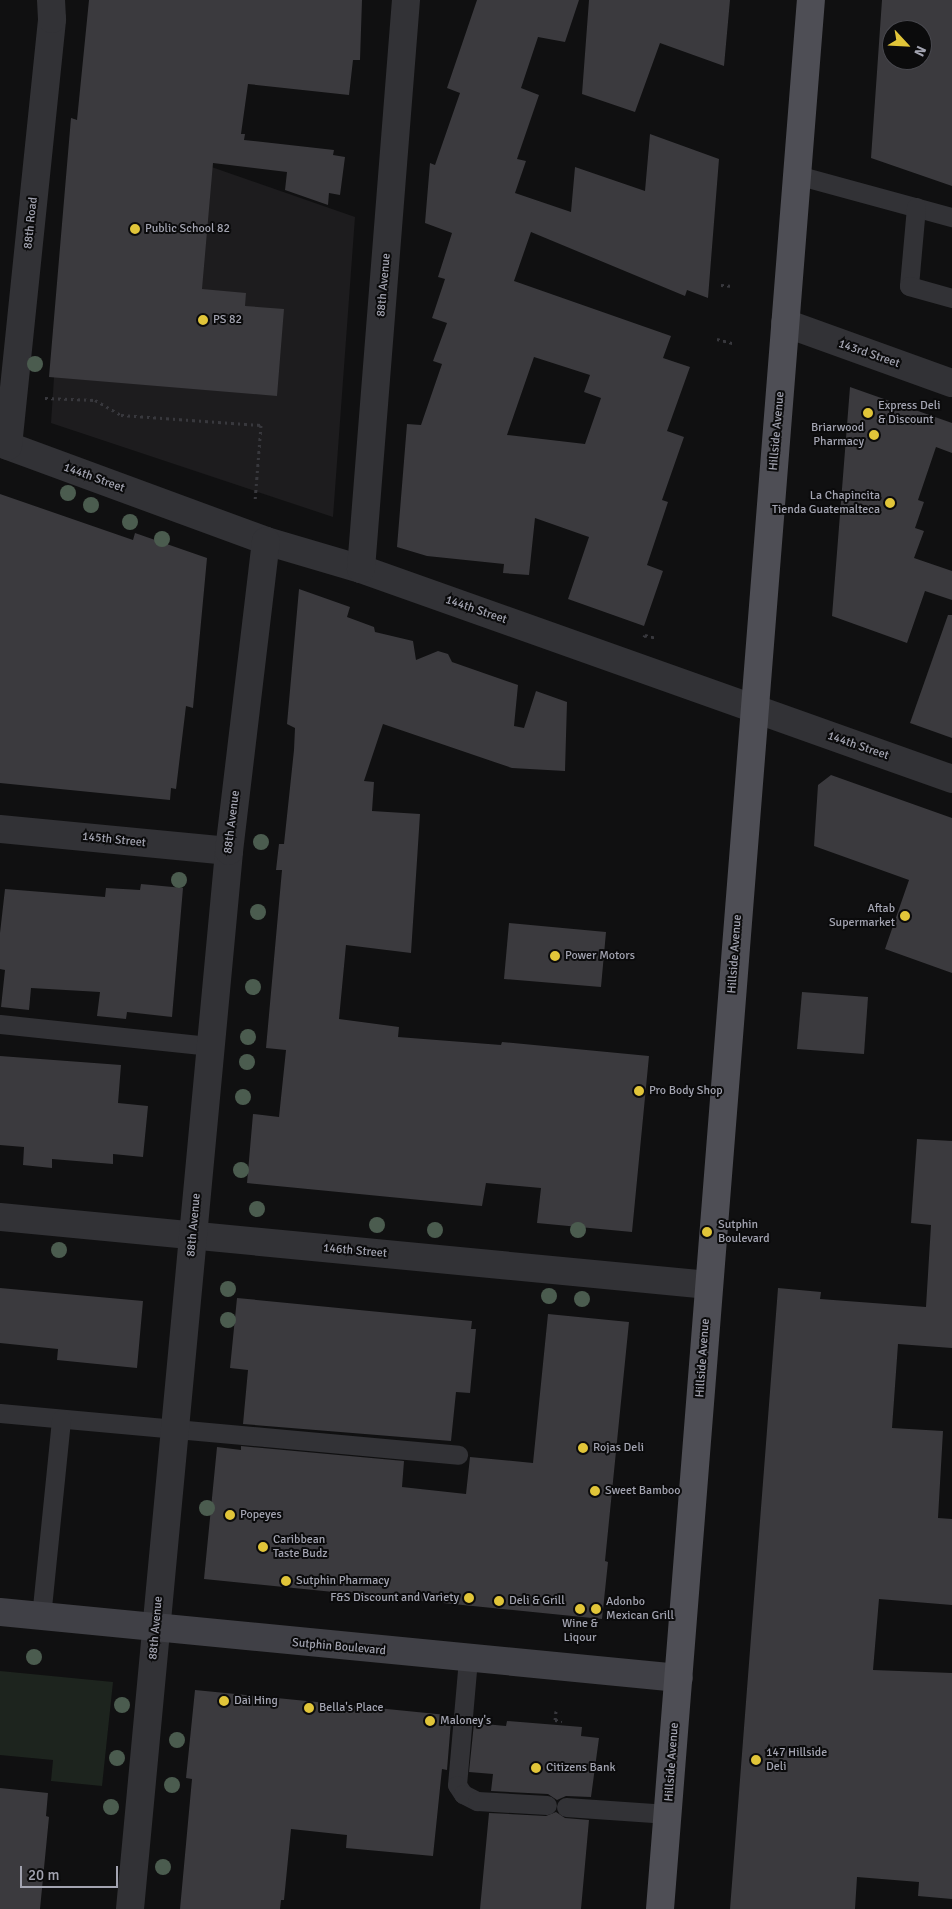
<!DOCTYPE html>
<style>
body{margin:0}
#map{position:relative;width:952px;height:1909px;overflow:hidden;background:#101011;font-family:Signika,sans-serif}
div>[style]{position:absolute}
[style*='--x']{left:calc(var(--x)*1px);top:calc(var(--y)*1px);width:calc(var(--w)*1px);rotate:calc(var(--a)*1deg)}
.built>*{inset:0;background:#1d1c1e}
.green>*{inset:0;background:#1d241e}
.building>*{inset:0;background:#3b3a3e}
.path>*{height:3px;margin-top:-1.5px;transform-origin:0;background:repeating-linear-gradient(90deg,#38383d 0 2.5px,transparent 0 6.5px)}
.lane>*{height:19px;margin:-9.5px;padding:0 9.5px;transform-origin:9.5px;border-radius:9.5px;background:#323236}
.street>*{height:28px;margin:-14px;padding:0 14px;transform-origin:14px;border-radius:14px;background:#323236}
.secondary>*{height:28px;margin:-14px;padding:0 14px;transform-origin:14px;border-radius:14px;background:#404046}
.primary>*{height:28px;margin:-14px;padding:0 14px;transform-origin:14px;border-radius:14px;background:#4e4e55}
.trees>*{width:16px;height:16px;margin:-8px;border-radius:50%;background:#4b5c4f}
.dots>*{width:14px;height:14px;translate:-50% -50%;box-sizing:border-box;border:2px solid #0b0b0c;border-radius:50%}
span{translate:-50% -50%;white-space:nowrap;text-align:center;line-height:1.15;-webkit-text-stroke:4px #0b0b0c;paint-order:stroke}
.street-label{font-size:12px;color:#a3a4b1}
.poi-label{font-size:12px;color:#a3a4b1}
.left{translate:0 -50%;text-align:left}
.right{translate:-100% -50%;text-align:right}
.north{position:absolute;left:882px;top:20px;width:50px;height:50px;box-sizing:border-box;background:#0b0b0c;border:1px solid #48484e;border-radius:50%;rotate:115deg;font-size:14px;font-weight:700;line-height:20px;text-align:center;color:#a3a4b1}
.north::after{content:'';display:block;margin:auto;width:18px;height:22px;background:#e1c539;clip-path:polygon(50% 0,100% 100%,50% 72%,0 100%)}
.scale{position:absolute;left:20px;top:1866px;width:98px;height:22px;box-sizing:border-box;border:2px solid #a3a4b1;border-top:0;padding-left:6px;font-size:15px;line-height:18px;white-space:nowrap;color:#a3a4b1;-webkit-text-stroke:4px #0b0b0c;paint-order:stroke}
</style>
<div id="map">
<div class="built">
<div style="clip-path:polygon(71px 118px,355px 217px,333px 517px,51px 423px)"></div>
</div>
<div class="green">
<div style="clip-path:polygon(0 1671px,113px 1682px,102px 1786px,51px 1781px,53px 1760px,0 1755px)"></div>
</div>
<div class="building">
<div style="clip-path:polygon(89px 0,362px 0,360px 60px,353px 60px,349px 95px,248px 84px,241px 134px,245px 134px,244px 140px,334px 150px,333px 155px,345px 157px,340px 195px,329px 193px,328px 205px,285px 190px,287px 172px,213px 163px,202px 289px,246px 293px,245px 306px,284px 309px,277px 396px,49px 377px,71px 118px,77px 120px)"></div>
<div style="clip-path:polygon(evenodd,477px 0,579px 0,565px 42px,538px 37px,521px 88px,539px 95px,517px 159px,526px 161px,515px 193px,571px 212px,575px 167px,645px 191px,650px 134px,719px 159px,708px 298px,687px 290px,685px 296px,531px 232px,514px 281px,671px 336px,663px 358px,690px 367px,667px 431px,684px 437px,662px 500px,668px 502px,647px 565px,663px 571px,644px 626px,568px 599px,589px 537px,535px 518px,529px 575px,503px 573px,504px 564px,427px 556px,397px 547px,407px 424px,421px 425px,442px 364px,433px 361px,447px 323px,432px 318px,445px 279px,438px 277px,452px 233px,425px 223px,430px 163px,435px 165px,460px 93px,447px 88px,477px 0,534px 357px,590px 375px,584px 392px,601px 398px,585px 444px,507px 435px,534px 357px)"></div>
<div style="clip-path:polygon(589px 0,730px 0,724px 66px,660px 43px,635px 112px,582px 94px)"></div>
<div style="clip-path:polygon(evenodd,882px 0,952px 0,952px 186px,871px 158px,882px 0,892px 30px,922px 30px,922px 60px,892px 60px,892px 30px)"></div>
<div style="clip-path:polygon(850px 387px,952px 423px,952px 453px,936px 447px,918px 500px,924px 502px,915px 528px,924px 531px,914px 558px,952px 571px,952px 600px,925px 591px,907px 643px,832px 616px)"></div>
<div style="clip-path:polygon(0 494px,133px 540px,135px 533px,207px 558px,193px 708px,186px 706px,176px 789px,171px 788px,170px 800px,0 783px)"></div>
<div style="clip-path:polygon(299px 589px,350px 607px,347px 617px,374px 627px,375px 632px,413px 641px,416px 660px,438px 651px,448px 654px,452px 662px,518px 685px,514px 726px,524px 728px,536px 691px,567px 702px,565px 771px,512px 768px,383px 724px,364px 781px,374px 782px,372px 811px,420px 814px,411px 953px,346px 945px,339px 1019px,399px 1027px,398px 1037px,501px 1045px,502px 1042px,649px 1056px,632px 1232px,537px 1223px,541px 1188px,486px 1183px,482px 1206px,247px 1183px,253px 1114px,279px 1117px,286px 1050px,266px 1048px,282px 870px,276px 870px,279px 844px,284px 844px,294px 750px,295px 728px,287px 724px)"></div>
<div style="clip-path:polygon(948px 615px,952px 615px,952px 738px,910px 723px)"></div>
<div style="clip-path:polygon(831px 775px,952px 818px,952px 973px,885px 949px,909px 880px,814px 846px,818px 785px)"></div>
<div style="clip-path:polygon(141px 884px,183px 888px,172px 1017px,127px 1012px,126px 1019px,97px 1016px,100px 992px,31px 988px,29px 1010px,1px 1007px,5px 970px,0 969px,0 933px,5px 889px,105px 897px,106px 888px,140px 890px)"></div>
<div style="clip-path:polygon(509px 923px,606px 932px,601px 987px,504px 979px)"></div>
<div style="clip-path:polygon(802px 992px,868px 997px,864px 1054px,797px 1049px)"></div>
<div style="clip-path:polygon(0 1056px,121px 1065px,118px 1103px,148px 1106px,143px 1157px,113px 1154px,113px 1164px,52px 1159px,52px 1168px,23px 1165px,24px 1147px,0 1145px)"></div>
<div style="clip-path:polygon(917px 1139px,952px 1141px,952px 1348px,898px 1344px,892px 1428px,943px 1431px,938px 1518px,952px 1519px,952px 1605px,879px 1599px,873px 1670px,952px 1673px,952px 1899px,918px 1896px,919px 1882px,857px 1877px,855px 1909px,730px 1909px,778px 1288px,821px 1292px,820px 1299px,926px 1307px,931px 1225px,911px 1223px)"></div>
<div style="clip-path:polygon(0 1288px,143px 1301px,137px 1368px,57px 1360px,58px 1349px,0 1343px)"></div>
<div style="clip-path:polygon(237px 1298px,472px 1321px,471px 1329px,476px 1329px,470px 1393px,456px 1392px,451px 1441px,243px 1424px,248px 1370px,230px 1368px)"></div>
<div style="clip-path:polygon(548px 1314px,629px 1322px,605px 1561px,608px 1562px,602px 1619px,204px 1579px,217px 1447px,241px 1450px,241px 1446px,404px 1461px,402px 1487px,466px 1494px,470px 1457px,533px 1463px)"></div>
<div style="clip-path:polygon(195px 1690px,447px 1715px,446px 1720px,451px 1721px,447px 1770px,442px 1769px,433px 1856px,346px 1848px,347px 1835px,291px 1829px,284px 1900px,281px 1900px,280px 1909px,180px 1909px,192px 1779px,186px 1778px)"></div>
<div style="clip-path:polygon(507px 1721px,582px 1727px,581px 1736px,599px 1738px,591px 1797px,566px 1796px,557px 1800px,548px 1794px,491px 1791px,493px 1774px,469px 1772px,474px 1723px,506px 1726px)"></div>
<div style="clip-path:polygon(0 1788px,48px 1793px,46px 1816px,49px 1817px,40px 1909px,0 1909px)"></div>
<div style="clip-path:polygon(556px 1812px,565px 1818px,589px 1820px,581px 1909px,480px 1909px,489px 1813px,546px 1816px)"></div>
</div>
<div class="path">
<div style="--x:721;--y:285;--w:12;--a:5"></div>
<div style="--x:717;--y:339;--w:16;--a:15"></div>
<div style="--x:45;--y:398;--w:50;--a:2.3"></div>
<div style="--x:95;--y:400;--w:30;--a:30"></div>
<div style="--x:121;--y:415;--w:140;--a:4.1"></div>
<div style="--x:261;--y:425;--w:77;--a:94.5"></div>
<div style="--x:644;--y:637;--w:2;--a:-63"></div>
<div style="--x:645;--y:635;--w:11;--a:15"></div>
<div style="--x:556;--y:1711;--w:9;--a:96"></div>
<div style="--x:555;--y:1720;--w:7;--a:8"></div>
</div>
<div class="lane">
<div style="--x:797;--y:175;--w:161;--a:15.2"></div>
<div style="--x:916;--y:207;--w:79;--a:95.1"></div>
<div style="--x:909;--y:286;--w:45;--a:15.6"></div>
<div style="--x:0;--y:1024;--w:212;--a:6"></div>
<div style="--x:0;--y:1413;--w:460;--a:5.2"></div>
<div style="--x:41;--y:1617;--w:199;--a:-84.2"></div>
<div style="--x:468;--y:1659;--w:126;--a:95"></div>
<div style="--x:457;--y:1785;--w:11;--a:56"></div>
<div style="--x:463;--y:1794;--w:16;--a:27"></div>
<div style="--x:477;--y:1801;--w:70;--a:3.3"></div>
<div style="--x:566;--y:1807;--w:102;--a:3.9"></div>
</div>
<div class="street">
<div style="--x:785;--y:323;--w:177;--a:19.8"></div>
<div style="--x:0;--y:443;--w:283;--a:20.2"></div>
<div style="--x:266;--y:541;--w:99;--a:16.4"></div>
<div style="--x:361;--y:569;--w:627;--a:19.56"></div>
<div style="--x:8;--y:446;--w:429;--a:-84.1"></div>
<div style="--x:52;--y:19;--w:19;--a:-93"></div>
<div style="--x:361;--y:569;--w:571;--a:-85.48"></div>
<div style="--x:0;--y:829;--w:230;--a:5.5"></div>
<div style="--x:0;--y:1217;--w:712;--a:5.48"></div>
<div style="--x:130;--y:1909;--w:1063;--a:-84.65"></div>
<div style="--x:229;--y:851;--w:312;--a:-83.2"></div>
</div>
<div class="secondary">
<div style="--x:0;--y:1612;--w:682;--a:5.55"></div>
</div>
<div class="primary">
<div style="--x:660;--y:1909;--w:1915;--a:-85.48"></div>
</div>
<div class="trees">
<div style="left:35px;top:364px"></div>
<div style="left:68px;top:493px"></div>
<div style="left:91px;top:505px"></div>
<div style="left:130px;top:522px"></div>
<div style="left:162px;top:539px"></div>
<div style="left:261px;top:842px"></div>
<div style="left:179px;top:880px"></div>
<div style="left:258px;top:912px"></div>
<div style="left:253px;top:987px"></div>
<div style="left:248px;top:1037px"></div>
<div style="left:247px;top:1062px"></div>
<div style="left:243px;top:1097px"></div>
<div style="left:241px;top:1170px"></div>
<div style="left:257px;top:1209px"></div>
<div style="left:377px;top:1225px"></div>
<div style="left:435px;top:1230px"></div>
<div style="left:578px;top:1230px"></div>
<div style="left:59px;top:1250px"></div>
<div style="left:228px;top:1289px"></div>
<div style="left:549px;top:1296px"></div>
<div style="left:582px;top:1299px"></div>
<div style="left:228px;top:1320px"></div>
<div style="left:207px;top:1508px"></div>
<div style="left:34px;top:1657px"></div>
<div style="left:122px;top:1705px"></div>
<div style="left:177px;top:1740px"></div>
<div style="left:117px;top:1758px"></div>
<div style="left:172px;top:1785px"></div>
<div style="left:111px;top:1807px"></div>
<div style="left:163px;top:1867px"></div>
</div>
<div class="dots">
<div style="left:135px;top:229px;background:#e1c539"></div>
<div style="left:203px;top:320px;background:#e1c539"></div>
<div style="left:868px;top:413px;background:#e1c539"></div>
<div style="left:874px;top:435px;background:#e1c539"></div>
<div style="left:890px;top:503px;background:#e1c539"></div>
<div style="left:905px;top:916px;background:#e1c539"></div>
<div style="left:555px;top:956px;background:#e1c539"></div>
<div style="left:639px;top:1091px;background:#e1c539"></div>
<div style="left:707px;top:1232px;background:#e1c539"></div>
<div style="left:583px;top:1448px;background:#e1c539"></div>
<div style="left:595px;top:1491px;background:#e1c539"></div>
<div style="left:230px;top:1515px;background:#e1c539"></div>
<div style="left:263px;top:1547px;background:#e1c539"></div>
<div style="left:286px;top:1581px;background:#e1c539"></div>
<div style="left:469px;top:1598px;background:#e1c539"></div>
<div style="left:499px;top:1601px;background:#e1c539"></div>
<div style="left:580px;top:1609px;background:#e1c539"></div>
<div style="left:596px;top:1609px;background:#e1c539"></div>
<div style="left:224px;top:1701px;background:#e1c539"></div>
<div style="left:309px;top:1708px;background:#e1c539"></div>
<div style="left:430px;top:1721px;background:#e1c539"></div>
<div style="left:756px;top:1760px;background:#e1c539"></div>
<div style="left:536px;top:1768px;background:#e1c539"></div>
</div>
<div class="street-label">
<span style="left:31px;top:223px;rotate:-84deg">88th Road</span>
<span style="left:384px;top:285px;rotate:-85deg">88th Avenue</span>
<span style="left:869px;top:354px;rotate:19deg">143rd Street</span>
<span style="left:777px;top:431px;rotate:-85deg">Hillside Avenue</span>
<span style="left:94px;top:478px;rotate:20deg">144th Street</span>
<span style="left:476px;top:610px;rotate:19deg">144th Street</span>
<span style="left:858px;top:746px;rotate:19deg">144th Street</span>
<span style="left:232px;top:822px;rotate:-83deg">88th Avenue</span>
<span style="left:114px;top:840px;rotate:6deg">145th Street</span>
<span style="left:735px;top:954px;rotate:-86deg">Hillside Avenue</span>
<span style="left:194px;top:1225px;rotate:-85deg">88th Avenue</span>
<span style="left:355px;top:1251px;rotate:5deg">146th Street</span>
<span style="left:703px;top:1358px;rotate:-86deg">Hillside Avenue</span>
<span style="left:156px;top:1628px;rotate:-85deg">88th Avenue</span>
<span style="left:339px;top:1647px;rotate:5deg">Sutphin Boulevard</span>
<span style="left:672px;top:1762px;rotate:-86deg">Hillside Avenue</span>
</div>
<div class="poi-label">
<span class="left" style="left:145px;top:229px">Public School 82</span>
<span class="left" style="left:213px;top:320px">PS 82</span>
<span class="left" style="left:878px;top:413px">Express Deli<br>&amp; Discount</span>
<span class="right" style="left:864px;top:435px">Briarwood<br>Pharmacy</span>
<span class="right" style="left:880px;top:503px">La Chapincita<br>Tienda Guatemalteca</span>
<span class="right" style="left:895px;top:916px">Aftab<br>Supermarket</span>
<span class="left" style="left:565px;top:956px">Power Motors</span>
<span class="left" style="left:649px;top:1091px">Pro Body Shop</span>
<span class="left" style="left:718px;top:1232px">Sutphin<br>Boulevard</span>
<span class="left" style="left:593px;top:1448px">Rojas Deli</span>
<span class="left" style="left:605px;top:1491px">Sweet Bamboo</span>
<span class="left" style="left:240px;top:1515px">Popeyes</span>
<span class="left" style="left:273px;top:1547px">Caribbean<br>Taste Budz</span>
<span class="left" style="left:296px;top:1581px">Sutphin Pharmacy</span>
<span class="right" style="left:459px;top:1598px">F&amp;S Discount and Variety</span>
<span class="left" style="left:509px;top:1601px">Deli &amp; Grill</span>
<span class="left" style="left:606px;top:1609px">Adonbo<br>Mexican Grill</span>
<span style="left:580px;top:1631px">Wine &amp;<br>Liqour</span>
<span class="left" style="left:234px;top:1701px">Dai Hing</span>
<span class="left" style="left:319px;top:1708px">Bella's Place</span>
<span class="left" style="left:440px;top:1721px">Maloney's</span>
<span class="left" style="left:766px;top:1760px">147 Hillside<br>Deli</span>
<span class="left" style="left:546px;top:1768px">Citizens Bank</span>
</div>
<div class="north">N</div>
<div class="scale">20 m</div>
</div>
